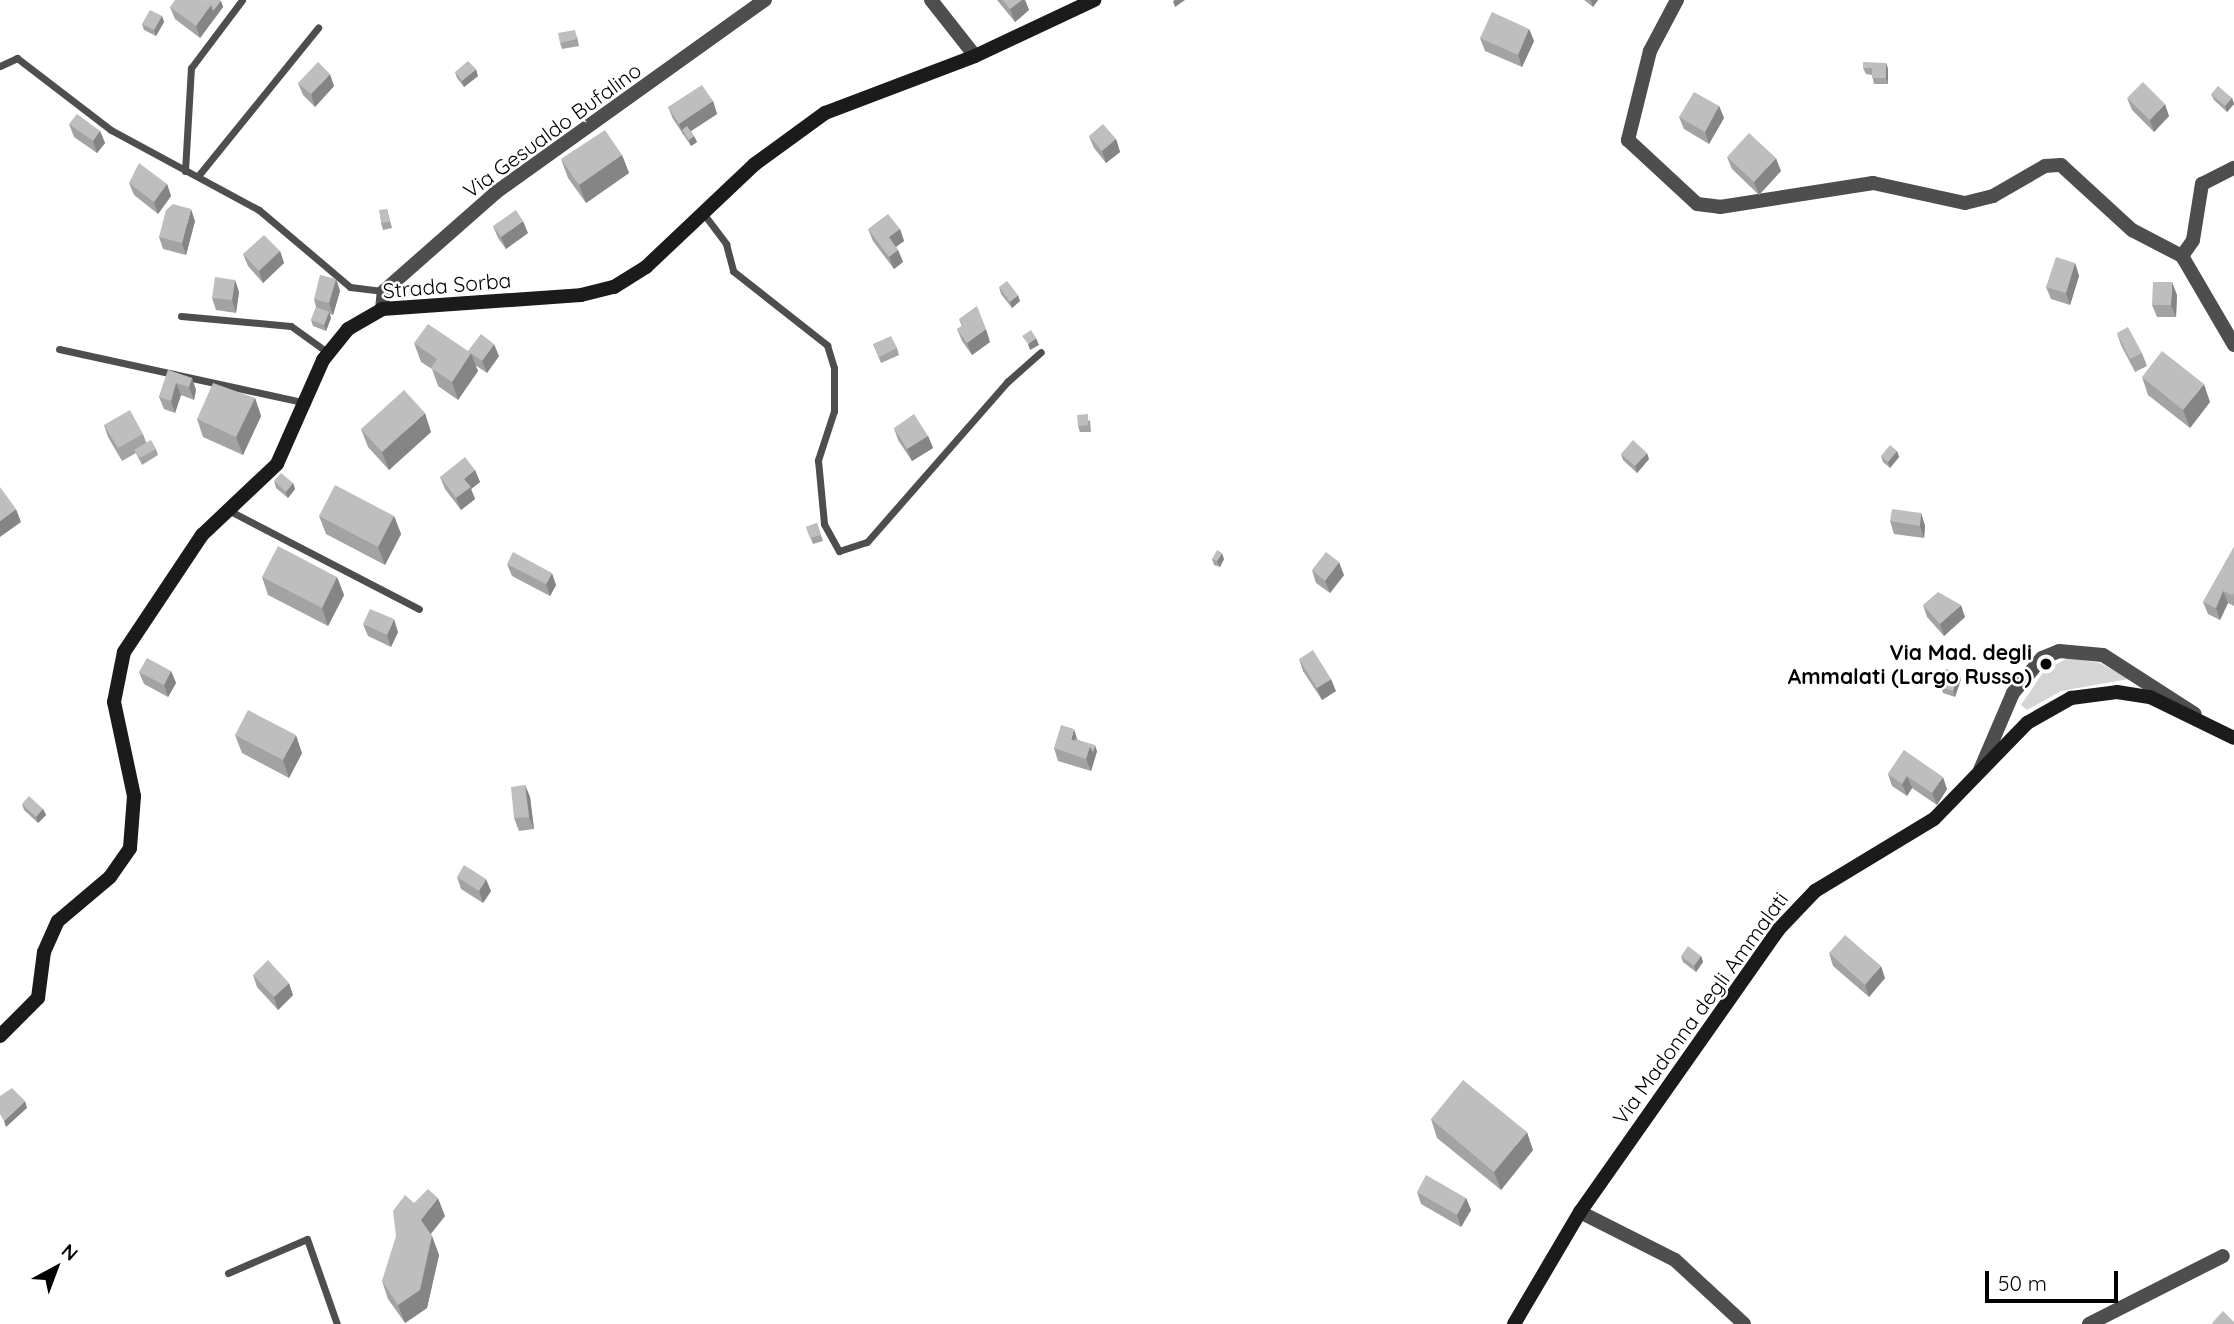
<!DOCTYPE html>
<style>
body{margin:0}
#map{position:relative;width:2234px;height:1324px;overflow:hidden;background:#fff;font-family:Quicksand,sans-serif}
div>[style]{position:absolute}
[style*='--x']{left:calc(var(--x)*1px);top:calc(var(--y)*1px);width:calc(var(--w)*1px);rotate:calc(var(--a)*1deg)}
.green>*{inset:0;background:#d5d5d5}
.lane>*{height:7px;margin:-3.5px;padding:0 3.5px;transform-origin:3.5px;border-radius:3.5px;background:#4e4e4e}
.street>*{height:14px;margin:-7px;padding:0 7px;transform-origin:7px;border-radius:7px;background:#4e4e4e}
.secondary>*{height:14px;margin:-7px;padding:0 7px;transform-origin:7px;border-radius:7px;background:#1b1b1b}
.wall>*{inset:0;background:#a3a3a3}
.shaded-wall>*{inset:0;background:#858585}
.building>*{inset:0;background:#bebebe}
.dots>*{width:19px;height:19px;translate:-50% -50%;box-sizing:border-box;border:4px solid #fff;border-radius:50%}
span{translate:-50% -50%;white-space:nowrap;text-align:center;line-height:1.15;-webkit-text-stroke:5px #fff;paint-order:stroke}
.street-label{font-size:21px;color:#000}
.poi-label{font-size:21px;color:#000;font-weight:700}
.right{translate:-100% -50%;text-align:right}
.north{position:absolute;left:21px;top:1233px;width:70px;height:70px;-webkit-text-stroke:5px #fff;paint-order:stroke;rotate:41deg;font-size:19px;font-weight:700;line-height:28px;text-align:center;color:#000}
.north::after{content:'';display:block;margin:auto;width:24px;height:32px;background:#000;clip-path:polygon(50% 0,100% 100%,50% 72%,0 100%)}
.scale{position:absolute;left:1985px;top:1271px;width:133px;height:32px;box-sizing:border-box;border:4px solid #000;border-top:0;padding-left:9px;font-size:21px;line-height:24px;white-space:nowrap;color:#000;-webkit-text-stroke:5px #fff;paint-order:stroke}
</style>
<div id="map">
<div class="green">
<div style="clip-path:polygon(2068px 658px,2100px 663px,2129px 679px,2061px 691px,2027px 710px,2021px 705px,2044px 671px)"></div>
</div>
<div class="lane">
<div style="--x:0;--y:66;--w:19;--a:-25"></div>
<div style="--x:17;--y:58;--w:118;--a:37.5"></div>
<div style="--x:111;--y:130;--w:168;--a:28.4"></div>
<div style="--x:259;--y:210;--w:119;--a:40.2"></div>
<div style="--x:350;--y:287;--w:34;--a:7"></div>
<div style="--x:185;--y:171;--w:103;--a:-86.7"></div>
<div style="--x:191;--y:68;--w:85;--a:-53.1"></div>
<div style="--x:198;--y:176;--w:191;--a:-51"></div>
<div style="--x:703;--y:213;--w:39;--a:53"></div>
<div style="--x:726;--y:244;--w:28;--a:75"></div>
<div style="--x:733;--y:271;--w:120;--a:38.2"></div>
<div style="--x:827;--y:345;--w:24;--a:73"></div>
<div style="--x:834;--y:368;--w:43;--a:90"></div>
<div style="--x:834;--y:411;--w:52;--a:108.1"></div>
<div style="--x:818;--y:460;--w:64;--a:84.6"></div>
<div style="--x:824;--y:524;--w:31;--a:61"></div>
<div style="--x:839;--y:551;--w:29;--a:-18"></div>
<div style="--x:867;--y:542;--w:213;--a:-48.8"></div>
<div style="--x:1007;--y:382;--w:45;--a:-41.4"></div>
<div style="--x:181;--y:316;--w:110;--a:5.2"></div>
<div style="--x:291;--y:326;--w:44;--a:35.8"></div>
<div style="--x:59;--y:349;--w:254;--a:12.3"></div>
<div style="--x:228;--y:510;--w:215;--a:27.4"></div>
<div style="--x:228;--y:1273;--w:86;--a:-23.3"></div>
<div style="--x:307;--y:1239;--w:90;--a:70.6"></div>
</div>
<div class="street">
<div style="--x:931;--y:0;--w:71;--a:51.8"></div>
<div style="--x:1677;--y:0;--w:58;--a:117.9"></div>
<div style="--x:1650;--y:51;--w:92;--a:103.9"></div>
<div style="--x:1628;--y:140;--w:94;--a:42.8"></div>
<div style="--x:1697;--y:204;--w:23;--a:7"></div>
<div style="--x:1720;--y:207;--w:155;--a:-8.9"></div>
<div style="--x:1873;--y:183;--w:94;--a:12.3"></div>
<div style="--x:1965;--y:203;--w:29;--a:-14"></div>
<div style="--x:1993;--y:196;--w:60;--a:-30"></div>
<div style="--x:2045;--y:166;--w:16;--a:-4"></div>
<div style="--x:2061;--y:165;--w:96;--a:42.5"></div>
<div style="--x:2132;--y:230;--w:56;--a:27.5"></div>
<div style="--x:2182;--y:256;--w:103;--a:59.7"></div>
<div style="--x:2182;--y:256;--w:19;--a:-55"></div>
<div style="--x:2193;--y:240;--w:57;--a:-80.9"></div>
<div style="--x:2202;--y:184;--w:36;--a:-27"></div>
<div style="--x:382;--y:309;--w:18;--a:-84"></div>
<div style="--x:384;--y:291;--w:148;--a:-41.4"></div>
<div style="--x:495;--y:193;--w:332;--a:-35.6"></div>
<div style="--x:1980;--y:770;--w:84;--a:-66.8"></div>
<div style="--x:2013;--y:693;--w:45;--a:-50.4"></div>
<div style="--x:2042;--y:658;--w:18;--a:-22"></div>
<div style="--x:2059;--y:651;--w:44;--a:5.2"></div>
<div style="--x:2103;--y:655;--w:109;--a:32.7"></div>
<div style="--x:1580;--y:1212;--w:106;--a:26.8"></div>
<div style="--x:1675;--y:1260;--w:94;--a:42.8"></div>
<div style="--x:2089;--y:1324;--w:150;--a:-26.9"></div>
</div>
<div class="secondary">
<div style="--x:0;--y:1036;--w:54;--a:-45"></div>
<div style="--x:38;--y:998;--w:46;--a:-82.6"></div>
<div style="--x:44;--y:952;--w:34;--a:-66"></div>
<div style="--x:58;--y:921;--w:68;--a:-40.2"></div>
<div style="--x:110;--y:877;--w:35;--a:-55"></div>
<div style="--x:130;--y:848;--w:52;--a:-85.6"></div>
<div style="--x:134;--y:796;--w:96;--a:-102"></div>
<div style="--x:114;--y:702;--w:51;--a:-78.7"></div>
<div style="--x:124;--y:652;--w:141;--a:-56.3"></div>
<div style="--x:202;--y:535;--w:103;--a:-43.4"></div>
<div style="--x:277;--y:464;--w:114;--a:-66.1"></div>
<div style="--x:323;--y:360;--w:40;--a:-51"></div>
<div style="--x:348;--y:329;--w:39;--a:-30"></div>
<div style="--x:382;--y:309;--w:199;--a:-4"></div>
<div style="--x:581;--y:295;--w:34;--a:-14"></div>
<div style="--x:614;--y:287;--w:38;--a:-32"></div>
<div style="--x:646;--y:267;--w:150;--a:-43.4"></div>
<div style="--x:755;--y:164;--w:87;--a:-36.1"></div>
<div style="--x:825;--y:113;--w:160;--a:-20.8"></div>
<div style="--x:975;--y:56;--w:132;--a:-25.2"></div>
<div style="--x:1514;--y:1324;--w:130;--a:-59.5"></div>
<div style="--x:1580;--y:1212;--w:345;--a:-54.9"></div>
<div style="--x:1778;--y:930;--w:54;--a:-46.5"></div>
<div style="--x:1815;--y:891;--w:139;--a:-31.2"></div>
<div style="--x:1934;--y:819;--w:134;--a:-45.9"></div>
<div style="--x:2027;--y:723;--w:51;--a:-29.6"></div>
<div style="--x:2071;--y:698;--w:46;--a:-7.4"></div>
<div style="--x:2117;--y:692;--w:33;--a:9"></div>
<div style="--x:2150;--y:697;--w:93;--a:26"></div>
</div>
<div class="wall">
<div style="clip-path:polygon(997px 0,1025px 0,1029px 10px,1015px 22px)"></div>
<div style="clip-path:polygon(1584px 0,1598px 0,1593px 7px)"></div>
<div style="clip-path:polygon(221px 1px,223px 7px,200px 38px,175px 19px,170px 7px)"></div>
<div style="clip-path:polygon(162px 16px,164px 22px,156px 36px,144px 30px,142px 24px)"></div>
<div style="clip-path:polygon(1529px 29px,1534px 41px,1522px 67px,1485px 51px,1480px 38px)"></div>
<div style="clip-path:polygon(577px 36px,579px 46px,562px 49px,560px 43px)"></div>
<div style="clip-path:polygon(1886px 63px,1888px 69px,1888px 84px,1874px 84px,1872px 75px,1866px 74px,1863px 68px)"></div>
<div style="clip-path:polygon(455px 72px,478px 76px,464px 87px,457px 78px)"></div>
<div style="clip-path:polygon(298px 83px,334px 86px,315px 107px,303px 95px)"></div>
<div style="clip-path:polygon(2211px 94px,2232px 98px,2234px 104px,2227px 112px,2214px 100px)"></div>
<div style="clip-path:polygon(2127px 98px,2169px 116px,2154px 132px,2132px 110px)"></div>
<div style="clip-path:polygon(713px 101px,717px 114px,691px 131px,697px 142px,691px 146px,673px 119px,668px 107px)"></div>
<div style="clip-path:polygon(1719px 106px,1724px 118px,1709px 144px,1684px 129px,1679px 117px)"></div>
<div style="clip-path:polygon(69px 124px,100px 131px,105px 143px,97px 153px,74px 137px)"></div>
<div style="clip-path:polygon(1089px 136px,1116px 139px,1120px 152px,1106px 163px,1094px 148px)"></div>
<div style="clip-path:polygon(622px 155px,629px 173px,586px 203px,568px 178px,561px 159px)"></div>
<div style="clip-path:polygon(1727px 157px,1781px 171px,1759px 195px,1732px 169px)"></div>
<div style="clip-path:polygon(129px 183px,167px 184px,171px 196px,158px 214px,134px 195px)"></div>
<div style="clip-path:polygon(387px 209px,392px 228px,383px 230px,381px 223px)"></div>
<div style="clip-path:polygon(195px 221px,186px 255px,163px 249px,159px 237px)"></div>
<div style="clip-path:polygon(493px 226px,528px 233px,506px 249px,498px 238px)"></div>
<div style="clip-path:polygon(868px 229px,900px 229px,904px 241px,896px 247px,898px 250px,903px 262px,894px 269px,873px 241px)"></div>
<div style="clip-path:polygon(280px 251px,284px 263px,263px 283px,248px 266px,243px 254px)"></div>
<div style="clip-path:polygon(2075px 263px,2079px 276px,2070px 305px,2051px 299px,2046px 287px)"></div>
<div style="clip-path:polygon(336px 279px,340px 291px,333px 315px,330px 314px,331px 318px,326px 331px,313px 326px,311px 320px,316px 307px,314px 299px)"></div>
<div style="clip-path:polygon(235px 280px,239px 292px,236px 313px,216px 310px,212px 298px)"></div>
<div style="clip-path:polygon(999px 287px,1020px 301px,1012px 308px,1001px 294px)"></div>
<div style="clip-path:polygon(2177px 295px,2176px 317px,2157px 317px,2152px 305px)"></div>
<div style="clip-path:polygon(959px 319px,990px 342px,972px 355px,962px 341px,957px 329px,962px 326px)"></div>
<div style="clip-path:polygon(2117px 333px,2142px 353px,2147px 366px,2135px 372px,2121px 345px)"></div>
<div style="clip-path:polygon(414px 343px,468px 351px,499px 356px,487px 373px,475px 365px,478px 371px,458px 400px,438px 386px,432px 369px,421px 362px)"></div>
<div style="clip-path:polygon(873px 344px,897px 348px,899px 355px,881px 363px)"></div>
<div style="clip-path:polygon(168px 370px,192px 378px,196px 390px,194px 400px,181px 395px,175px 413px,164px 409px,159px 397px)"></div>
<div style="clip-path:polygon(2142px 377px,2210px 402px,2190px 428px,2148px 395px)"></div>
<div style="clip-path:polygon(255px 398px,261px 416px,243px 455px,203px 437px,197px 419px)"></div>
<div style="clip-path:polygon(1090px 420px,1091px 432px,1080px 432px,1078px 426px)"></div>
<div style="clip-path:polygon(104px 425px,143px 434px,146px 442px,156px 449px,158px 455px,142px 465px,136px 453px,122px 461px,108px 437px)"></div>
<div style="clip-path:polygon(894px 428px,928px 436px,933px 448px,912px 461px,898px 440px)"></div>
<div style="clip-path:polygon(361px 429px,431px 432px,389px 470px,368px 447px)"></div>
<div style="clip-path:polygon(1897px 451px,1899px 457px,1890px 468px,1883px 462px,1881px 456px)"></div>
<div style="clip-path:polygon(1621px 454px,1649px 459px,1637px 473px,1623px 460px)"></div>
<div style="clip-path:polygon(475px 470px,480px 482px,471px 489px,475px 499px,461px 510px,445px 489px,440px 477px)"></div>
<div style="clip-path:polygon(274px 481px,293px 483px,295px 489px,288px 498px,276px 488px)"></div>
<div style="clip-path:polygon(1921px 513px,1925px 526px,1924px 538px,1894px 534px,1890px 521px)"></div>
<div style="clip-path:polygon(319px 516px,394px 516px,401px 534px,385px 565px,326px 534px)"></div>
<div style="clip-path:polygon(817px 523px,823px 541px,813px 544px,806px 527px)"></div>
<div style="clip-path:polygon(2234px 547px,2234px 606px,2228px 603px,2220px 620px,2208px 614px,2203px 602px)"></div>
<div style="clip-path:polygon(1212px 559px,1224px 559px,1220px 567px,1214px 565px)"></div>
<div style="clip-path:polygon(507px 564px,556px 585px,550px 596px,512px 576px)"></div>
<div style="clip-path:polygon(1312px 570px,1344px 575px,1330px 593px,1316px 583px)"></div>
<div style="clip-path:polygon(262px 577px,337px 577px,344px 595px,328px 626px,268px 595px)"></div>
<div style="clip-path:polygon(1923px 605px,1965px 617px,1944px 636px,1927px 617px)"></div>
<div style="clip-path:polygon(363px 624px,398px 632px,391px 647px,368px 636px)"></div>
<div style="clip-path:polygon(1299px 659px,1336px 691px,1322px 700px,1303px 671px)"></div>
<div style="clip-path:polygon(171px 671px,176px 683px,168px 697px,144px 684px,139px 672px)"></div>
<div style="clip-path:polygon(1961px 679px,1955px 697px,1943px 693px,1941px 687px)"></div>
<div style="clip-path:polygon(235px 735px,302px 753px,289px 778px,242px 753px)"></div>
<div style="clip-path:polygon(1077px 739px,1097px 751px,1091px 771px,1058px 761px,1054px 748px)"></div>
<div style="clip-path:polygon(1904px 750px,1947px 789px,1937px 805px,1912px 788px,1907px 796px,1892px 786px,1888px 774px)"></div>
<div style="clip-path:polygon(525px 785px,530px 797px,534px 829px,519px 831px,514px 818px)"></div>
<div style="clip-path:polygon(22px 804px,43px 809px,46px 815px,38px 823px,24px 810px)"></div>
<div style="clip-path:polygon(457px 877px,491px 891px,483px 903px,461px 889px)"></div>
<div style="clip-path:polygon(1829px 953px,1885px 978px,1869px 997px,1833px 966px)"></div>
<div style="clip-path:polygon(1681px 956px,1701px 956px,1703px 962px,1696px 972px,1683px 962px)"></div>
<div style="clip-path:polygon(253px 975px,293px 995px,278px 1010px,257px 987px)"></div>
<div style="clip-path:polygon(1431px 1119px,1533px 1150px,1501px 1190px,1437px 1138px)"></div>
<div style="clip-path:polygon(1417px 1192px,1466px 1198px,1471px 1210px,1461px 1227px,1421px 1204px)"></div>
<div style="clip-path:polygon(414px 1203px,445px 1216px,431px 1234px,439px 1255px,427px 1308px,405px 1323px,388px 1299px,382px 1281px)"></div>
</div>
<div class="shaded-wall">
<div style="clip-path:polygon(1022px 0,1025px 0,1029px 10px,1015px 22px,1010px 9px)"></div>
<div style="clip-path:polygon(1175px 0,1185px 0,1175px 7px,1173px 1px)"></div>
<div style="clip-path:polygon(1591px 0,1598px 0,1593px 7px,1591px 1px)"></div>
<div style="clip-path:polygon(221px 1px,223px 7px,200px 38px,196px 26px,211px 5px)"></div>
<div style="clip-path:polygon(162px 16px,164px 22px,156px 36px,154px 30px)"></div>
<div style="clip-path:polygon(1529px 29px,1534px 41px,1522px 67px,1518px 55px)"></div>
<div style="clip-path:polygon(1886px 63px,1888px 69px,1888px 84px,1886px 78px)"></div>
<div style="clip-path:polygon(476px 69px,478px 76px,464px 87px,462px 81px)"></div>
<div style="clip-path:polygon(330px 74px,334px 86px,315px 107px,311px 94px)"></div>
<div style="clip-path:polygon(2232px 98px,2234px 104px,2227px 112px,2225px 106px)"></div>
<div style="clip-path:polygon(713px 101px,717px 114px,685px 135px,682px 130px,684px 136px,679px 124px)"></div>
<div style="clip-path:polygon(2165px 104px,2169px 116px,2154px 132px,2150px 120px)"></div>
<div style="clip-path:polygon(1719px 106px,1724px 118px,1709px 144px,1705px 132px)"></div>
<div style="clip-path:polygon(100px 131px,105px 143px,97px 153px,93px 141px)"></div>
<div style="clip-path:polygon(694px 136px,697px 142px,691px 146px,689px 140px)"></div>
<div style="clip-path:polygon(1116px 139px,1120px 152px,1106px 163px,1102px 151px)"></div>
<div style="clip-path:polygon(622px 155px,629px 173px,586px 203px,579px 185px)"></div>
<div style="clip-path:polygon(1776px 158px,1781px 171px,1759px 195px,1754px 182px)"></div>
<div style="clip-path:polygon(167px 184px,171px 196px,158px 214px,154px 202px)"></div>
<div style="clip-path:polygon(191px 209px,195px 221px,186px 255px,182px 243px)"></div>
<div style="clip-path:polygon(523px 221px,528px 233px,506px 249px,501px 237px)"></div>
<div style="clip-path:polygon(900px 229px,904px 241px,893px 249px,889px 237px)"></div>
<div style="clip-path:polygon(898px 250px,903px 262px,894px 269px,889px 257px)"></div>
<div style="clip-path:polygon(280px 251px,284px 263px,263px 283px,259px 271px)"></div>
<div style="clip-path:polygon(2075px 263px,2079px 276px,2070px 305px,2066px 293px)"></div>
<div style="clip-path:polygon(336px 279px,340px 291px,333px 315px,329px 303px)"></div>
<div style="clip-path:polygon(235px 280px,239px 292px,236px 313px,232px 300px)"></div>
<div style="clip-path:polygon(2172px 282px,2177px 295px,2176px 317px,2171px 305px)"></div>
<div style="clip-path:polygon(1018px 295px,1020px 301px,1012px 308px,1010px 302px)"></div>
<div style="clip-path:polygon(329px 312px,331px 318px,326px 331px,324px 325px)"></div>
<div style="clip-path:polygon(986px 329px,990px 342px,972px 355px,967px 343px)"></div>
<div style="clip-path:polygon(1036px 338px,1039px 345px,1030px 350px,1028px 344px)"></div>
<div style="clip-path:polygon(494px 344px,499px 356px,487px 373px,482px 361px)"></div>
<div style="clip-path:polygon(471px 353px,478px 371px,458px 400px,452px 382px)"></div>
<div style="clip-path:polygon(192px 378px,196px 390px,194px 400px,189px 387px)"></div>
<div style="clip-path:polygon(176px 383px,181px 395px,175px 413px,171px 401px)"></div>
<div style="clip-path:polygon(2204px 384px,2210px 402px,2190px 428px,2183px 410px)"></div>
<div style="clip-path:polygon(255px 398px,261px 416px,243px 455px,236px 437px)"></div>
<div style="clip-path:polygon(425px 413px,431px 432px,389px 470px,382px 452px)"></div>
<div style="clip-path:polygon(928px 436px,933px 448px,912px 461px,907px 449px)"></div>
<div style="clip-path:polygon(1897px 451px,1899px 457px,1890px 468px,1888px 462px)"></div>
<div style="clip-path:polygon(1647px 453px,1649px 459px,1637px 473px,1635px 466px)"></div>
<div style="clip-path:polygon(475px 470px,480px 482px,471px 489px,475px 499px,461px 510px,456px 498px,464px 479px)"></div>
<div style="clip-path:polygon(293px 483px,295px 489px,288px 498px,286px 492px)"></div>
<div style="clip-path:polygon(16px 509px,21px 522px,0 537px,0 521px)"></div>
<div style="clip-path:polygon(1921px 513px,1925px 526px,1924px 538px,1920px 526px)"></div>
<div style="clip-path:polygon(394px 516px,401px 534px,385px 565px,378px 547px)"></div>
<div style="clip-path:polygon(1222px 553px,1224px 559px,1220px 567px,1217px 561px)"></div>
<div style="clip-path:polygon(1339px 562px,1344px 575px,1330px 593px,1325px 581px)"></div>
<div style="clip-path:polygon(552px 573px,556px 585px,550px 596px,546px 584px)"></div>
<div style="clip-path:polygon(337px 577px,344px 595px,328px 626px,322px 608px)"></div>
<div style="clip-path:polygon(2223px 591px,2228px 603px,2220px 620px,2216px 608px)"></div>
<div style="clip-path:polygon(1961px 605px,1965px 617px,1944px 636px,1940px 624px)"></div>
<div style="clip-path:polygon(394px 619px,398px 632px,391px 647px,387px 635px)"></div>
<div style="clip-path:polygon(171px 671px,176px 683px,168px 697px,164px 685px)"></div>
<div style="clip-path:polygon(1959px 673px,1961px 679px,1955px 697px,1953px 691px)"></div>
<div style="clip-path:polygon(1331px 679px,1336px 691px,1322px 700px,1317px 688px)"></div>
<div style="clip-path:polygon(1074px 729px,1078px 742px,1071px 740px)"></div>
<div style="clip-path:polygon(296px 735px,302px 753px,289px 778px,283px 760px)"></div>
<div style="clip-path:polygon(1095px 745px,1097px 751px,1095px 758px,1093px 752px)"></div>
<div style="clip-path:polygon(1090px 746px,1095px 758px,1091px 771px,1086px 759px)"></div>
<div style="clip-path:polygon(1907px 776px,1912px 788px,1907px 796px,1902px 784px)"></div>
<div style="clip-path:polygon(1943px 777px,1947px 789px,1937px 805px,1932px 793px)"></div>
<div style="clip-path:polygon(525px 785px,530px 797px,534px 829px,529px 817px)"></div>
<div style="clip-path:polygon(43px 809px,46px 815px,38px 823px,36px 817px)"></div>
<div style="clip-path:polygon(486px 879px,491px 891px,483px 903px,479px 891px)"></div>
<div style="clip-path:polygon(1701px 956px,1703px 962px,1696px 972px,1694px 966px)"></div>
<div style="clip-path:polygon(1881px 966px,1885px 978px,1869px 997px,1865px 985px)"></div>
<div style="clip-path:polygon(289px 983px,293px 995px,278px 1010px,274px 997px)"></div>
<div style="clip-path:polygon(25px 1101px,27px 1108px,6px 1127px,4px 1121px)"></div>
<div style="clip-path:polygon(1527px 1132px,1533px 1150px,1501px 1190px,1494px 1172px)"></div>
<div style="clip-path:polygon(438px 1198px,445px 1216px,427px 1238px,421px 1220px)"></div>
<div style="clip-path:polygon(1466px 1198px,1471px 1210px,1461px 1227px,1457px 1215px)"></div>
<div style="clip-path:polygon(432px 1236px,439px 1255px,427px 1308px,405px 1323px,398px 1305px)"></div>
</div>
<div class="building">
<div style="clip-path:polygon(175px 0,204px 0,211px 5px,196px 26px,170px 7px)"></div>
<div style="clip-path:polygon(204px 0,220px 0,221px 1px,213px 11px,211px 5px)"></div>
<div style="clip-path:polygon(1003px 0,1022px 0,1010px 9px)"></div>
<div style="clip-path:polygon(150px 10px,162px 16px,154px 30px,142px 24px)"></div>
<div style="clip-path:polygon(1492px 12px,1529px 29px,1518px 55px,1480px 38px)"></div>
<div style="clip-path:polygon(575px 30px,577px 39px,560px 43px,558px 33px)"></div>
<div style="clip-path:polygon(468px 61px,476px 69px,462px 81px,455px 72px)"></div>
<div style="clip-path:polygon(318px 62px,330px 74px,311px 94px,298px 83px)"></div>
<div style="clip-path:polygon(1863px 62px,1886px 63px,1886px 78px,1872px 78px,1872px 68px,1863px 68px)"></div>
<div style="clip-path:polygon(2143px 82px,2165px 104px,2150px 120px,2127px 98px)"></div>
<div style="clip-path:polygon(702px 85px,713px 101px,679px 124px,668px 107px)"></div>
<div style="clip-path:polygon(2218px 86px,2232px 98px,2225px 106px,2211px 94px)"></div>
<div style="clip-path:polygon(1694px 92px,1719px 106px,1705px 132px,1679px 117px)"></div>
<div style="clip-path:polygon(77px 114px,100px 131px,93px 141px,69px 124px)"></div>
<div style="clip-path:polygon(1103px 124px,1116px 139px,1102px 151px,1089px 136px)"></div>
<div style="clip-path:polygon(687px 126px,694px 136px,689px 140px,682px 130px)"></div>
<div style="clip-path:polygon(605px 130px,622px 155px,579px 185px,561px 159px)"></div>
<div style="clip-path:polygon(1749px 133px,1776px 158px,1754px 182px,1727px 157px)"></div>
<div style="clip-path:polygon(139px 163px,167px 184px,154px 202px,129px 183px)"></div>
<div style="clip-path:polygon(173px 204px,191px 209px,182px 243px,159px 237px,166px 210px)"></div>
<div style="clip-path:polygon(387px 209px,390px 222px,381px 223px,379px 210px)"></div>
<div style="clip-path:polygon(516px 210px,523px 221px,501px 237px,493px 226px)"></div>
<div style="clip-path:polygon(888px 214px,900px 229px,889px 237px,898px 250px,889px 257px,868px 229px)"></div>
<div style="clip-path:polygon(264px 235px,280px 251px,259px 271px,243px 254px)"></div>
<div style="clip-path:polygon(2056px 257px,2075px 263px,2066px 293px,2046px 287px)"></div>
<div style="clip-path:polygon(320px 275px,336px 279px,329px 303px,314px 299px)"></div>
<div style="clip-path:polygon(215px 277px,235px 280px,232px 300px,212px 298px)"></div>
<div style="clip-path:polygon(1007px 281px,1018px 295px,1010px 302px,999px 287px)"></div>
<div style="clip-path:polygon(2153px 282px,2172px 282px,2171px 305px,2152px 305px)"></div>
<div style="clip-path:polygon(977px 306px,986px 329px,967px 343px,957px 329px,963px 325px,959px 319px)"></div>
<div style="clip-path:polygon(316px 307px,329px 312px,324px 325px,311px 320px)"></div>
<div style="clip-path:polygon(428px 324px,471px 353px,452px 382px,431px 368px,437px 359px,414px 343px)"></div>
<div style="clip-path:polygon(2128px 327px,2142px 353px,2130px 359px,2117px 333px)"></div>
<div style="clip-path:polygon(1031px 330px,1036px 338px,1028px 344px,1022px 336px)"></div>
<div style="clip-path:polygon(481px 334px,494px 344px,482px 361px,468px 351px)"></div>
<div style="clip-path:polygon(891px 336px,897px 348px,879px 357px,873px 344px)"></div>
<div style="clip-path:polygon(2162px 351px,2204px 384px,2183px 410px,2142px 377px)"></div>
<div style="clip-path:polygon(168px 370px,192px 378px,189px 387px,176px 383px,171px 401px,159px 397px)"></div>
<div style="clip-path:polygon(213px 383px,255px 398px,236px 437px,197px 419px)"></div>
<div style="clip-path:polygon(404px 390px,425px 413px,382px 452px,361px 429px)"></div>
<div style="clip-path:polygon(130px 410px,143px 434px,118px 448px,104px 425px)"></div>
<div style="clip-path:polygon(914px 414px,928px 436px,907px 449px,894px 428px)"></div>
<div style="clip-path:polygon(1088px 414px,1088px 425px,1078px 426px,1077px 415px)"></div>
<div style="clip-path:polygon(151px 440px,156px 449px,140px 458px,134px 450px)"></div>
<div style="clip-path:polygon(1633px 440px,1647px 453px,1635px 466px,1621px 454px)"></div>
<div style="clip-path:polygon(1890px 445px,1897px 451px,1888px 462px,1881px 456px)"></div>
<div style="clip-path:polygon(465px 457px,475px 470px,464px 479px,471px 487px,456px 498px,440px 477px)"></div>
<div style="clip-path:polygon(281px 473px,293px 483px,286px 492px,274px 481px)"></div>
<div style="clip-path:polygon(335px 485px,394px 516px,378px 547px,319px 516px)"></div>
<div style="clip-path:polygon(0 487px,16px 509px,0 521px)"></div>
<div style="clip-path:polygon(1892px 509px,1921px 513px,1920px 526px,1890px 521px)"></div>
<div style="clip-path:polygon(817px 523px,821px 535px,810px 538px,806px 527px)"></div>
<div style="clip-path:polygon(278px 546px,337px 577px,322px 608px,262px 577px)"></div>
<div style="clip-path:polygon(2234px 547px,2234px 591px,2233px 595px,2223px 591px,2216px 608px,2203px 602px)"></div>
<div style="clip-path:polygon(1217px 550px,1222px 553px,1217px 561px,1212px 559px)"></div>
<div style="clip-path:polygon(513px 552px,552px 573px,546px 584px,507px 564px)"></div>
<div style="clip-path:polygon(1326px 552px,1339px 562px,1325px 581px,1312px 570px)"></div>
<div style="clip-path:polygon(1938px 592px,1961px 605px,1940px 624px,1923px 605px)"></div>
<div style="clip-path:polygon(370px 609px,394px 619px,387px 635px,363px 624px)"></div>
<div style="clip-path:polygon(1313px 650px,1331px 679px,1317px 688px,1299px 659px)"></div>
<div style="clip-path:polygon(147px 658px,171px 671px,164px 685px,139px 672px)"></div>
<div style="clip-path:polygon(1946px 669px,1959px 673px,1953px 691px,1941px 687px)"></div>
<div style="clip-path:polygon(248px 710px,296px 735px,283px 760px,235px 735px)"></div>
<div style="clip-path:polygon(1061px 725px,1074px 729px,1071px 740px,1090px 746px,1086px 759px,1054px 748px)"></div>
<div style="clip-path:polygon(1075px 739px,1095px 745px,1093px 752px,1090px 746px,1074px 741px)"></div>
<div style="clip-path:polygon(1904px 750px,1943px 777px,1932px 793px,1907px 776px,1902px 784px,1888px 774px)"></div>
<div style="clip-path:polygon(525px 785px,529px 817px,514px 818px,511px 787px)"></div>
<div style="clip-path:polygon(29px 796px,43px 809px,36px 817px,22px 804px)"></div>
<div style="clip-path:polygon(464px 865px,486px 879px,479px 891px,457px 877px)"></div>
<div style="clip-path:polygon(1845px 935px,1881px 966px,1865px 985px,1829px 953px)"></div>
<div style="clip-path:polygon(1688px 946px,1701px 956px,1694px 966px,1681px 956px)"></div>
<div style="clip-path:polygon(268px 960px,289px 983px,274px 997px,253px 975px)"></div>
<div style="clip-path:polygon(1463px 1080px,1527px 1132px,1494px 1172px,1431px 1119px)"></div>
<div style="clip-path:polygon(12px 1088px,25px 1101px,4px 1121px,0 1114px,0 1096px)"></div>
<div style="clip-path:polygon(1426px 1175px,1466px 1198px,1457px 1215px,1417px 1192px)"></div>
<div style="clip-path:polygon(428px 1189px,438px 1198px,421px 1220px,432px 1236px,420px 1290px,398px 1305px,382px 1281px,396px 1236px,393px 1211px,405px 1195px,414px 1203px)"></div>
<div style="clip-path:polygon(2223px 1311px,2234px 1322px,2234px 1324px,2213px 1324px,2212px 1323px)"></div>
</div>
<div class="dots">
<div style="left:2046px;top:664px;background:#000"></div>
</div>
<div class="street-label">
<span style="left:552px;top:130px;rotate:-36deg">Via Gesualdo Bufalino</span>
<span style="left:447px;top:285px;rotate:-5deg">Strada Sorba</span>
<span style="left:1700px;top:1008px;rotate:-54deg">Via Madonna degli Ammalati</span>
</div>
<div class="poi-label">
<span class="right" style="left:2032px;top:664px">Via Mad. degli<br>Ammalati (Largo Russo)</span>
</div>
<div class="north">N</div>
<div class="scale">50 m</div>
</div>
